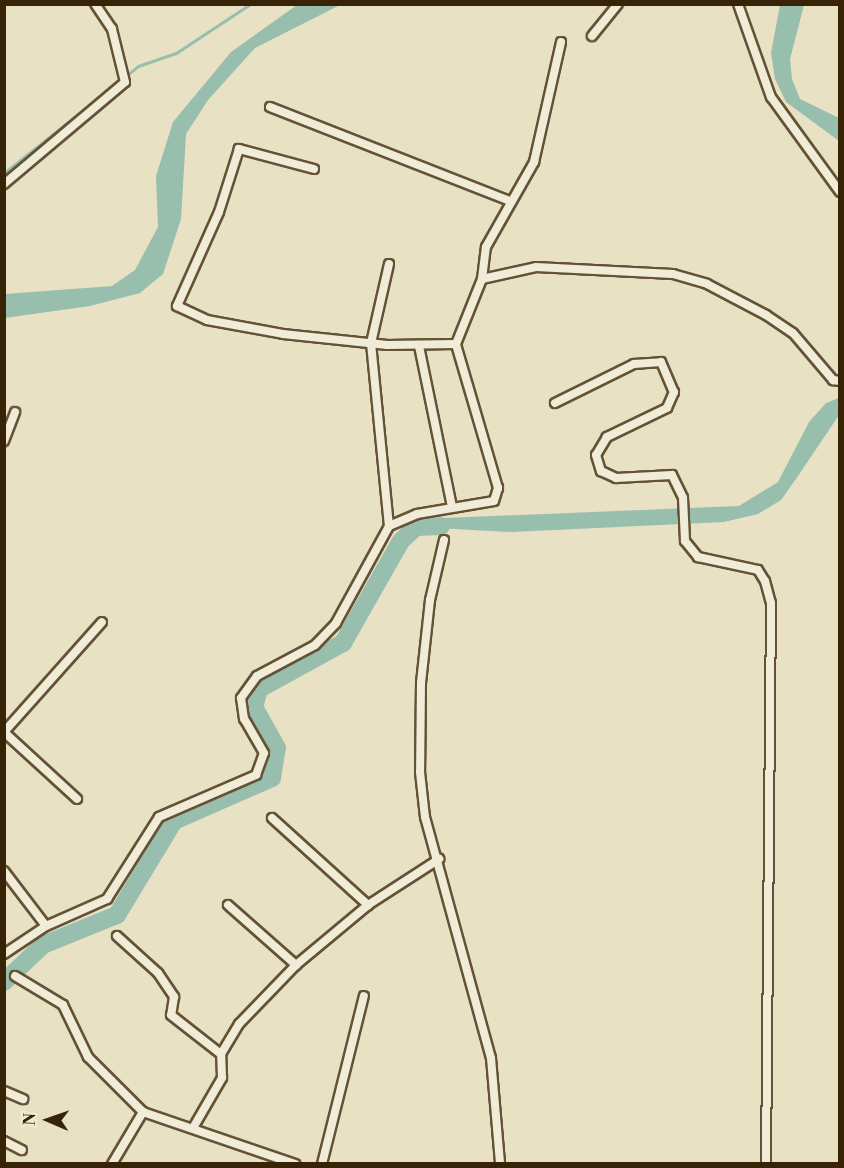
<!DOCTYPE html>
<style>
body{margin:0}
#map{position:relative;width:844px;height:1168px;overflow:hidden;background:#e9e1c3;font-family:"Libre Bodoni",serif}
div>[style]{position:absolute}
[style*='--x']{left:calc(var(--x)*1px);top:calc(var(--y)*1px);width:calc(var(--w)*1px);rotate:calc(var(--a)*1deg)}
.water>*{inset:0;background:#98beae}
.stream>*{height:3px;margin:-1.5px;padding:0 1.5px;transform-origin:1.5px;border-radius:1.5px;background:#98beae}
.river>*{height:18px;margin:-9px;padding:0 9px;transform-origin:9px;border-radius:9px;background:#98beae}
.roads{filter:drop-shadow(2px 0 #655235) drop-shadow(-2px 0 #655235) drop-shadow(0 2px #655235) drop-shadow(0 -2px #655235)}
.street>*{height:8px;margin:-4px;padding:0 4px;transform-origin:4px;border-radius:4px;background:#f1ecd8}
span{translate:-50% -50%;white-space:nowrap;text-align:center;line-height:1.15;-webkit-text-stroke:4.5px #f1ecd8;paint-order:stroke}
.frame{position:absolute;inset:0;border:6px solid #392306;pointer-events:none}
.north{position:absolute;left:18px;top:1090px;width:60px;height:60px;-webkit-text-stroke:4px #f1ecd8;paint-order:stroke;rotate:272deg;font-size:16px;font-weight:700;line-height:24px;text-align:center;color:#392306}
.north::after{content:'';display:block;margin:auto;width:21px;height:27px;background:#392306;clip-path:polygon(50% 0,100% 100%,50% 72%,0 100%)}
</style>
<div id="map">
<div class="water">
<div style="clip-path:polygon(297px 5px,340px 5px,255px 48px,208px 100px,186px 134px,181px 219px,163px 274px,140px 293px,90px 306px,5px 318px,5px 294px,112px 286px,135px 270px,158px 227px,156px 176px,173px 122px,231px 52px)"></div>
<div style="clip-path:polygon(780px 5px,804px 5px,790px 59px,792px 79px,800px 99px,839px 118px,839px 141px,786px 102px,775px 79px,771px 53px)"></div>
<div style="clip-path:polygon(839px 398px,839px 415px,798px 476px,781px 500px,758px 514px,724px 522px,512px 532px,416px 527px,444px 518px,739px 506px,778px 482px,809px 422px,826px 403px)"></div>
</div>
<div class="stream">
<div style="--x:4;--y:173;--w:171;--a:-38.6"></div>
<div style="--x:138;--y:66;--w:40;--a:-18.9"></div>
<div style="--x:176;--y:53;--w:89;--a:-33.5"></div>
</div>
<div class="river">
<div style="--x:4;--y:982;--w:54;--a:-43.5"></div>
<div style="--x:43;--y:945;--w:80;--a:-22.1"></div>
<div style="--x:117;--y:915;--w:110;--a:-58.8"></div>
<div style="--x:174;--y:821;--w:107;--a:-23.7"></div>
<div style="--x:272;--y:778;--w:30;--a:-81"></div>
<div style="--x:277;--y:748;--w:47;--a:-119.3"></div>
<div style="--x:254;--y:707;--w:19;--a:-74"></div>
<div style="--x:259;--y:689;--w:96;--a:-28.7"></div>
<div style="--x:343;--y:643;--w:117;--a:-60.4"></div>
<div style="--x:401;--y:541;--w:21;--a:-43"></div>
<div style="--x:416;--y:527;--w:25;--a:-2"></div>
</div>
<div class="roads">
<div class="street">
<div style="--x:738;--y:4;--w:99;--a:70.5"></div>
<div style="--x:771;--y:97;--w:117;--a:54"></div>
<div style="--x:592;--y:36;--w:41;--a:-50.9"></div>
<div style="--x:270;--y:107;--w:258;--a:21.4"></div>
<div style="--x:314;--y:169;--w:78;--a:-165.1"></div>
<div style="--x:239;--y:149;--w:66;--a:107.6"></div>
<div style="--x:219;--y:212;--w:103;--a:114.1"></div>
<div style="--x:177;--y:306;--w:33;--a:25"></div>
<div style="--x:207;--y:320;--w:77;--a:10.4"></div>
<div style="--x:283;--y:334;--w:105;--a:6"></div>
<div style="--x:387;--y:345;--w:69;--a:-0.8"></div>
<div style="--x:4;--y:184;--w:158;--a:-40.1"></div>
<div style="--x:125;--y:82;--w:55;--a:-103.8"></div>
<div style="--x:112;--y:29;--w:30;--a:-124"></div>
<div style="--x:389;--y:264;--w:81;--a:102.8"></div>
<div style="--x:371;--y:343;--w:184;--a:84.4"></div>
<div style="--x:482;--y:279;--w:55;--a:-12.5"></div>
<div style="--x:536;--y:267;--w:137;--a:2.9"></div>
<div style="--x:673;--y:274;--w:35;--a:16"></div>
<div style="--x:707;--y:284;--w:67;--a:27.7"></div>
<div style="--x:766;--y:315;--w:32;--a:34"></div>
<div style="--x:793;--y:333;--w:62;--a:49.6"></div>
<div style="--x:833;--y:380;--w:7;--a:8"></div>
<div style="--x:419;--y:346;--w:164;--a:78.4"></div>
<div style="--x:555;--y:403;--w:88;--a:-26.3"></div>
<div style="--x:634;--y:364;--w:27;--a:-4"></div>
<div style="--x:661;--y:362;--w:33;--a:67"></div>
<div style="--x:674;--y:392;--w:17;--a:114"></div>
<div style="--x:667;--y:408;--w:67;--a:154.2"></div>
<div style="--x:607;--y:437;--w:21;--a:121"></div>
<div style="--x:596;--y:455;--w:17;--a:73"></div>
<div style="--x:601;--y:471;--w:17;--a:25"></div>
<div style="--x:616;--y:478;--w:56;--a:-3.1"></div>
<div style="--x:672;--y:475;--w:25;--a:64"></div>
<div style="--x:683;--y:498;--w:43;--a:87.3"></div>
<div style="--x:685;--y:541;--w:21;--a:51"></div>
<div style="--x:698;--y:557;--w:61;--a:12.2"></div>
<div style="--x:758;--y:570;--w:13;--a:58"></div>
<div style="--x:765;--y:581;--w:23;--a:75"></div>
<div style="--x:771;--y:603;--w:561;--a:90.51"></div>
<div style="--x:4;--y:441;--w:31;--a:-69"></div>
<div style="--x:444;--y:540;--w:62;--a:103.1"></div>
<div style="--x:430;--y:600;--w:83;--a:96.2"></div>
<div style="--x:421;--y:683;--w:89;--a:90.6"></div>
<div style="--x:420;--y:772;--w:45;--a:83.7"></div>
<div style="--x:425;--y:817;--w:250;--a:74.7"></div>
<div style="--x:491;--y:1058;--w:106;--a:85.1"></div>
<div style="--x:4;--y:732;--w:147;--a:-48.3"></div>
<div style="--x:4;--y:732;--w:99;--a:42.5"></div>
<div style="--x:272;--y:818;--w:130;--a:42.2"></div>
<div style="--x:4;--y:871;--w:69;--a:52.6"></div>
<div style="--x:228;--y:905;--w:91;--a:41.4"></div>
<div style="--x:117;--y:936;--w:55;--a:42.1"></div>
<div style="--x:158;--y:973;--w:29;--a:56"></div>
<div style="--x:174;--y:997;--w:18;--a:99"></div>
<div style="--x:171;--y:1015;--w:63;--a:38"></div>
<div style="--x:4;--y:954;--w:50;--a:-33.7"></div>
<div style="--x:46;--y:926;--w:67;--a:-23.9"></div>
<div style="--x:107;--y:899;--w:97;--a:-57.6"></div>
<div style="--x:159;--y:817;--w:106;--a:-23.4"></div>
<div style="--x:256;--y:775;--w:23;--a:-70"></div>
<div style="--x:264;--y:753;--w:39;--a:-120"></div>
<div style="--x:244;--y:719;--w:21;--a:-98"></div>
<div style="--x:241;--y:698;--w:27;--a:-54"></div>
<div style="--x:257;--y:676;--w:66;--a:-28.1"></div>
<div style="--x:315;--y:645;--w:30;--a:-46"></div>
<div style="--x:336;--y:623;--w:111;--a:-61.3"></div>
<div style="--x:389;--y:526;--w:30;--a:-23"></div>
<div style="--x:417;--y:514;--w:78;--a:-9.6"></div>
<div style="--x:494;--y:501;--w:14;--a:-73"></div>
<div style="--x:498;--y:488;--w:150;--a:-106.3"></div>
<div style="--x:456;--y:344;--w:70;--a:-68.2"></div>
<div style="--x:482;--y:279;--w:32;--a:-83"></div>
<div style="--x:486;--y:247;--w:98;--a:-60.5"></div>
<div style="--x:534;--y:162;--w:123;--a:-77.3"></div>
<div style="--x:15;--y:976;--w:56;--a:31.1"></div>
<div style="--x:63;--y:1005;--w:58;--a:64.3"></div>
<div style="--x:88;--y:1057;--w:78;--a:45"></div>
<div style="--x:4;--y:1091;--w:21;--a:23"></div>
<div style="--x:193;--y:1128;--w:58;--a:-59.9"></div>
<div style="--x:222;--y:1078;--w:24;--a:-92"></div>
<div style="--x:221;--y:1054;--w:35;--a:-59"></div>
<div style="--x:239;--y:1024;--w:82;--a:-46"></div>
<div style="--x:296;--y:965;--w:94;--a:-39.8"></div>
<div style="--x:368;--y:905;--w:85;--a:-32.9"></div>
<div style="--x:4;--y:1141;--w:20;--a:27"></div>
<div style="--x:112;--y:1164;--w:61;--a:-59.2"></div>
<div style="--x:143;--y:1112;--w:161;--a:18.9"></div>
<div style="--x:322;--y:1164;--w:173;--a:-76"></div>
</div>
</div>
<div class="frame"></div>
<div class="north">N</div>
</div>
